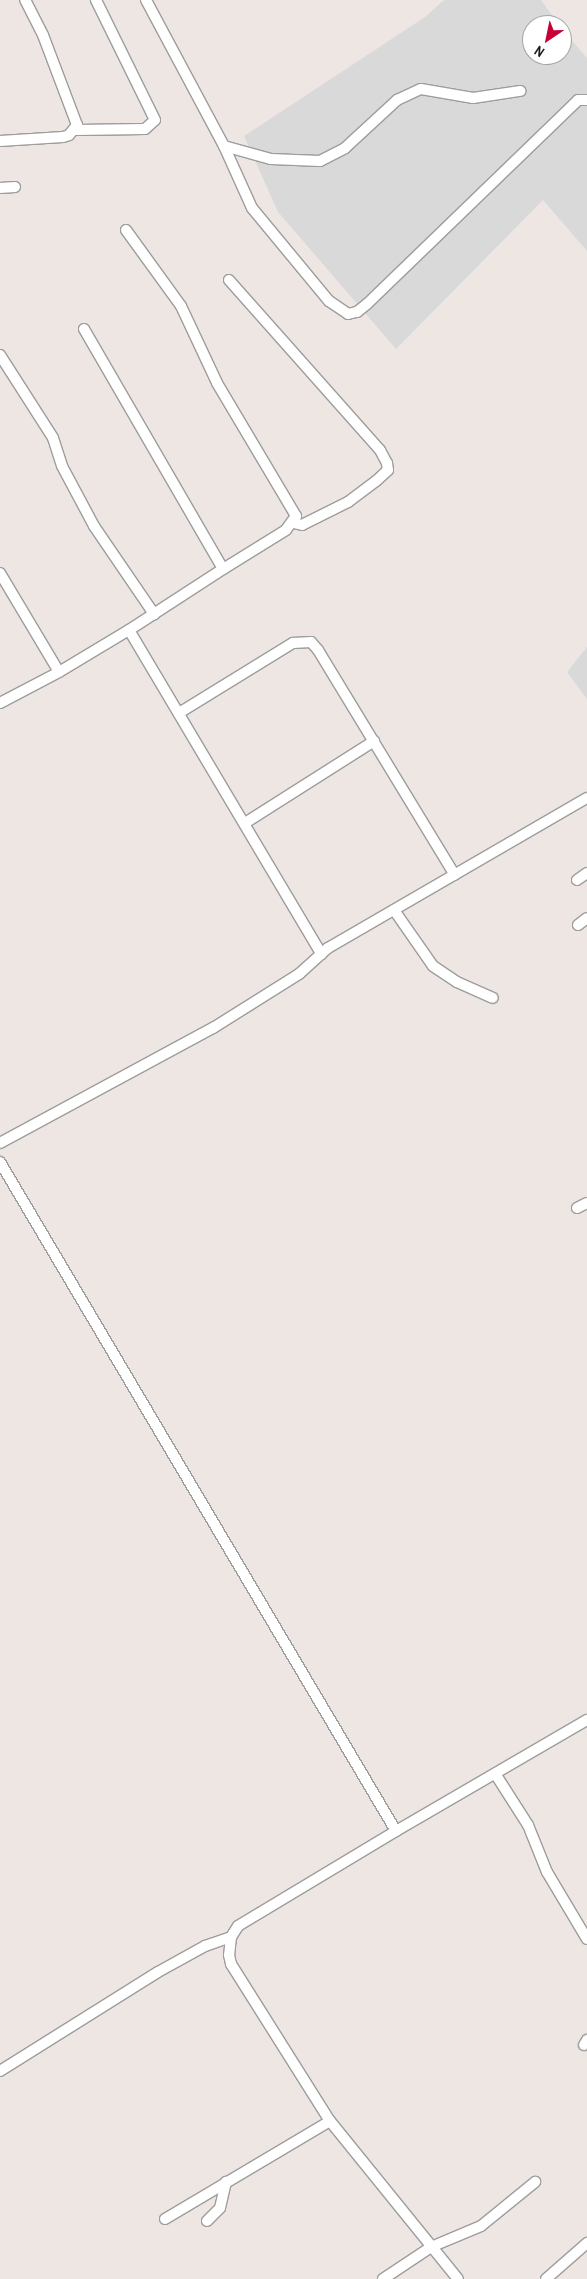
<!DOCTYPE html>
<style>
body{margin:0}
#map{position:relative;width:587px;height:2279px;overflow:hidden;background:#eee6e2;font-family:"Archivo Narrow",sans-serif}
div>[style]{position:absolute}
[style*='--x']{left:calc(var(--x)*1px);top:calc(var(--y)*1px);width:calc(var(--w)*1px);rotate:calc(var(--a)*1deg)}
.residential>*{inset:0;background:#dad9d9}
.roads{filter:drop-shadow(1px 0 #9d9d9d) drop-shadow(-1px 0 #9d9d9d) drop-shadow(0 1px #9d9d9d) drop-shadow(0 -1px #9d9d9d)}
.street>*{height:10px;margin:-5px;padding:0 5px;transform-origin:5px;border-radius:5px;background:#fff}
span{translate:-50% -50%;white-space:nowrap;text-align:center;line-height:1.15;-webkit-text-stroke:5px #fff;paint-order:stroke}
.north{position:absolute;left:522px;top:15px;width:50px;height:50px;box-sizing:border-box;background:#fff;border:1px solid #a4a4a4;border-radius:50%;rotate:214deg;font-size:14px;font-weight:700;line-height:20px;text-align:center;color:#1c1c1c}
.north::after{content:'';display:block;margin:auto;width:18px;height:22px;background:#c70138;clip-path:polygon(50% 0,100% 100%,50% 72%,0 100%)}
</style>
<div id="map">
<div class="residential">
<div style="clip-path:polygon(444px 0,541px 0,559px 25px,532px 25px,532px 55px,562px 55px,562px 29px,587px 58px,587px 251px,543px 200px,396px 349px,278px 212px,244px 136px,425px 17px)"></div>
<div style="clip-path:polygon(587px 647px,587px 699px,567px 672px)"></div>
</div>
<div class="roads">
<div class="street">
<div style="--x:146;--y:0;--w:166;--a:61.9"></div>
<div style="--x:224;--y:146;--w:68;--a:65.7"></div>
<div style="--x:252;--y:208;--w:121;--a:50.4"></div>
<div style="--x:329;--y:301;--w:23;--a:34"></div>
<div style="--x:348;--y:314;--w:9;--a:-13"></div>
<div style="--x:357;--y:312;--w:13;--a:-39"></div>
<div style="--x:367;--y:304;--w:293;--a:-44"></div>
<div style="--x:578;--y:100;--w:9;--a:0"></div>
<div style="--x:75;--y:130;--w:70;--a:-0.8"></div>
<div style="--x:145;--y:129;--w:13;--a:-42"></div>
<div style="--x:155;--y:120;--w:134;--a:-116.2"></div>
<div style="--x:0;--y:141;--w:63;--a:-3.6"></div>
<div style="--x:63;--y:137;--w:6;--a:-18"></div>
<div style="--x:69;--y:135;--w:13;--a:-51"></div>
<div style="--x:77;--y:125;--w:96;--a:-110.7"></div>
<div style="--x:43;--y:35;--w:39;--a:-117"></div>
<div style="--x:224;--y:146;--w:49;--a:15.5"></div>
<div style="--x:271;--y:159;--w:49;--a:2.3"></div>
<div style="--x:320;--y:161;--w:28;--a:-27"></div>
<div style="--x:345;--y:148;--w:71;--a:-42.7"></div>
<div style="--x:397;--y:100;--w:26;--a:-25"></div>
<div style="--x:421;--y:89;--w:53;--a:9.8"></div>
<div style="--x:473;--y:98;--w:48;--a:-8.5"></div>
<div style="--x:0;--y:188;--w:15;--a:-4"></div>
<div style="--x:126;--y:230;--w:94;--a:54.1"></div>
<div style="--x:181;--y:306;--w:85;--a:64.9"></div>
<div style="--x:217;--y:383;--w:155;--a:59.3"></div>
<div style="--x:296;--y:516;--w:17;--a:126"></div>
<div style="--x:286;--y:530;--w:74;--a:148.2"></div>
<div style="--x:229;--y:280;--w:227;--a:48.4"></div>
<div style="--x:380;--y:450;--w:15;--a:62"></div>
<div style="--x:387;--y:463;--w:7;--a:82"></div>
<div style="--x:388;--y:470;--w:16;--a:137"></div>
<div style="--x:376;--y:481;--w:35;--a:143"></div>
<div style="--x:348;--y:502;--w:51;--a:153.4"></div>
<div style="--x:302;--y:525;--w:9;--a:-167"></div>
<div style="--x:84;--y:329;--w:277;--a:59.9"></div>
<div style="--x:223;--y:569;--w:112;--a:147"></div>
<div style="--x:0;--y:355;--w:98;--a:57.4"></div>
<div style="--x:53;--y:438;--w:29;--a:72"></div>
<div style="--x:62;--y:466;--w:68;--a:61.9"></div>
<div style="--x:94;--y:526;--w:107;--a:55.7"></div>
<div style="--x:0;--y:573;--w:115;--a:59.2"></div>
<div style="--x:0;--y:703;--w:67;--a:-27.7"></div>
<div style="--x:59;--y:672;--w:82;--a:-31"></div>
<div style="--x:129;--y:630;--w:377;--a:59.3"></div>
<div style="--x:179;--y:713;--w:134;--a:-31.6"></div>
<div style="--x:293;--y:643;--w:18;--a:-3"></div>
<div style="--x:311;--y:642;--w:11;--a:49"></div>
<div style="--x:318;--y:650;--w:263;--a:58.7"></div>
<div style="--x:245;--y:823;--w:153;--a:-32.4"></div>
<div style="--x:577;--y:880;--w:12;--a:-35"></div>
<div style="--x:394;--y:910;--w:68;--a:55.1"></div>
<div style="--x:433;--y:966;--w:29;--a:34"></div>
<div style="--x:457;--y:982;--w:39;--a:24"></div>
<div style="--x:578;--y:925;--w:11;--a:-38"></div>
<div style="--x:0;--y:1143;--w:242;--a:-28.4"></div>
<div style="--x:213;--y:1028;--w:102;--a:-32.1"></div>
<div style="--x:299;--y:974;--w:39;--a:-42"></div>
<div style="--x:328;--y:948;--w:299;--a:-30.1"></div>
<div style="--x:0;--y:1162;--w:777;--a:59.38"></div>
<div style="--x:396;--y:1831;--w:184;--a:149"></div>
<div style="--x:238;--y:1926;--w:13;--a:122"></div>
<div style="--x:231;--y:1937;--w:18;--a:96"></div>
<div style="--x:229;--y:1955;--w:9;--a:77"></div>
<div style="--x:231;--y:1964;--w:186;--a:57.8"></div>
<div style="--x:330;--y:2121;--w:203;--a:51"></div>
<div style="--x:577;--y:1208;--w:11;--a:-27"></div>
<div style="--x:496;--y:1775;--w:59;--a:57.4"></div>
<div style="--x:528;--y:1825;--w:51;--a:68"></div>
<div style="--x:547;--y:1872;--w:78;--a:59.2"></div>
<div style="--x:396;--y:1831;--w:221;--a:-30.2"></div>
<div style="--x:584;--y:2045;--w:6;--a:-59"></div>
<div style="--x:0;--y:2071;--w:186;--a:-32.1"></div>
<div style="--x:158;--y:1972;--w:54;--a:-29"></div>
<div style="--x:205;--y:1946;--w:28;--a:-19"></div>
<div style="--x:165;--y:2219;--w:192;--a:-30.7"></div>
<div style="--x:207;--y:2221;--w:18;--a:-45"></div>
<div style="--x:220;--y:2208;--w:27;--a:-77"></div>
<div style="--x:383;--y:2279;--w:58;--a:-33.7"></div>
<div style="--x:431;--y:2247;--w:54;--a:-22.8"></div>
<div style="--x:481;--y:2226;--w:70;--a:-39.2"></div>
<div style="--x:546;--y:2279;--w:55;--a:-41.3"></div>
</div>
</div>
<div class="north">N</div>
</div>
